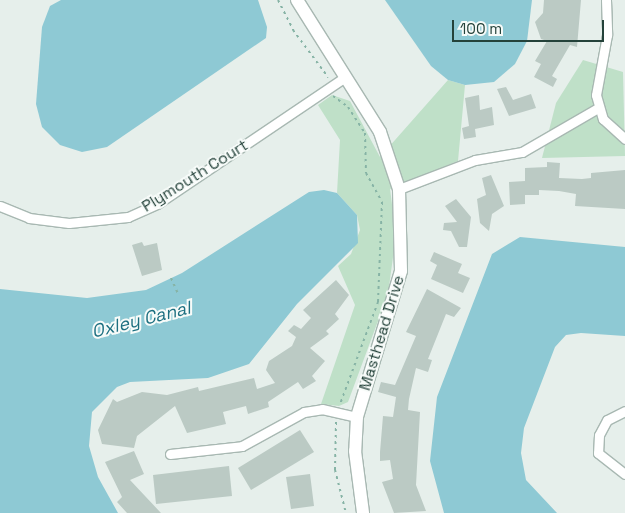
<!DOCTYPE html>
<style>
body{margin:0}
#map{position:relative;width:625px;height:513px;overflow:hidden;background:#e6efeb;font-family:"Space Grotesk",sans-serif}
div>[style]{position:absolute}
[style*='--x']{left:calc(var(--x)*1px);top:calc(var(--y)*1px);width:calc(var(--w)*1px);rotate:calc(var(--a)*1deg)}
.green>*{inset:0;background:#bfe0c8}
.water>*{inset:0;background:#8ec9d4}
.building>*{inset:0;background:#bbcac4}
.path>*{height:2px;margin-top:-1px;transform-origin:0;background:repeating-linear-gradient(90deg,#86b3a5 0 2.5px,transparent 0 6.5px)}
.roads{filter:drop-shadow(1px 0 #a8b8b2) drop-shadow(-1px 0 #a8b8b2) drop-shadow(0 1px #a8b8b2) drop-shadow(0 -1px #a8b8b2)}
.street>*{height:9px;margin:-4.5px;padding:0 4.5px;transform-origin:4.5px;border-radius:4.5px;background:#fff}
.secondary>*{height:12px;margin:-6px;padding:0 6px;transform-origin:6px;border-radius:6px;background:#fff}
span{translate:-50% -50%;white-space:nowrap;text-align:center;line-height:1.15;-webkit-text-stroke:4px #f7fbf9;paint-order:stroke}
.street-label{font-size:16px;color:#24423a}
.water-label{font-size:18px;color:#1c6f80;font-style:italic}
.scale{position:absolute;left:452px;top:20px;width:152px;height:22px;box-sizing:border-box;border:2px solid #24423a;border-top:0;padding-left:6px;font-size:15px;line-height:18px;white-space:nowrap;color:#24423a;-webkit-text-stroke:4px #f7fbf9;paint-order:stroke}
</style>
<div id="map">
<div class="green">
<div style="clip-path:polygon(583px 60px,623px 72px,625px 156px,542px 158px,556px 103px)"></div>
<div style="clip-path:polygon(448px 80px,465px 85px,458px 161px,390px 189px,396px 235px,388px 294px,348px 402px,339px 406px,321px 404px,355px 305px,338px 266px,351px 254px,360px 230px,357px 215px,337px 193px,340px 140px,318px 105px,332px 95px,350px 101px,380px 157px)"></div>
</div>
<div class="water">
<div style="clip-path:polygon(61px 0,258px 0,267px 27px,266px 38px,107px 147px,82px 152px,60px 145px,42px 127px,36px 104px,42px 27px,50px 6px)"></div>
<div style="clip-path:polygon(385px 0,532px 0,527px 41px,515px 64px,494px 82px,465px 85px,448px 80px,431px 66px)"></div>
<div style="clip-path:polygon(324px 190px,337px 193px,357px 215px,358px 243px,297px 304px,249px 364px,208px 378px,130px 382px,117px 387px,92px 412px,89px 446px,98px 477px,118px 513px,0 513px,0 289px,87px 298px,146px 290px,182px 273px,309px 192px)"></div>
<div style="clip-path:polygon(520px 237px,625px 247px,625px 336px,581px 333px,566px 335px,555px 347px,524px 428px,521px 453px,526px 480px,557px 513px,444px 513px,430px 461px,437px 397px,492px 254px)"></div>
</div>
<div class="building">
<div style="clip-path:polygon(544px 0,581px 0,577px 47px,570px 45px,552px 76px,557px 79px,553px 87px,534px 77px,541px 64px,535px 61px,547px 41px,541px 39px,535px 22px,543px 13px)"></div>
<div style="clip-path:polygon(506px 87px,513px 100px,531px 94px,536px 108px,509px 116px,497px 89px)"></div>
<div style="clip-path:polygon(479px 95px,480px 110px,492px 107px,494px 125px,475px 129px,476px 137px,464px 139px,462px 128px,469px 126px,465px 98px)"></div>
<div style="clip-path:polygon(547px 162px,560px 163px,559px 178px,582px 179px,591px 178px,591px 173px,625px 170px,625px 209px,575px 206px,576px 194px,559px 191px,539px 190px,539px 195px,525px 195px,525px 204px,510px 205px,509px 182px,525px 181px,525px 168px,547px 167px)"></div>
<div style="clip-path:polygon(491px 175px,504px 206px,492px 214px,489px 231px,480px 223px,477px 199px,486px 195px,482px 178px)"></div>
<div style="clip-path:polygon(456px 199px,471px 217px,467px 247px,459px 247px,451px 231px,443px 230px,444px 223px,457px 222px,445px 206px)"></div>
<div style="clip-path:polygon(142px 242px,144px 246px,157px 243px,162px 270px,142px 276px,132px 245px)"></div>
<div style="clip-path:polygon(434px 252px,462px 264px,458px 273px,470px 278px,463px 293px,431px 279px,437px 265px,430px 261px)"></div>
<div style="clip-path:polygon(336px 280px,349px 295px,335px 314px,339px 319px,326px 331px,329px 334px,310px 348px,325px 361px,312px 376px,316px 381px,303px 389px,298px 382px,268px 402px,269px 407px,248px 414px,246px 406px,223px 412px,226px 424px,187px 433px,175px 406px,137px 436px,134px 448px,102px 444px,98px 430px,113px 399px,117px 402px,142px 392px,167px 395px,198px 387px,199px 391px,254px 378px,257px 389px,275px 383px,266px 370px,269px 361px,292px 346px,296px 337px,288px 331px,294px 325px,301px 329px,311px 318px,303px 310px)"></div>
<div style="clip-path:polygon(427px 289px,461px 308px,454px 317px,446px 314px,428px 359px,432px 360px,428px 372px,416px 368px,409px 399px,408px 410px,420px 412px,416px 485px,426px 511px,394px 513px,382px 482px,393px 479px,390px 460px,380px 461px,380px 452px,383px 416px,393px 417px,396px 397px,378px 392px,381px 382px,395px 385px,416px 336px,406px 332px)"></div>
<div style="clip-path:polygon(300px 430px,314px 452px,251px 490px,238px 468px)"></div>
<div style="clip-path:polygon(134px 451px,144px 474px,130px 480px,161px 513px,127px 513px,117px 502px,122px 497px,105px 462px)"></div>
<div style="clip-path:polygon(229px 466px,232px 496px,156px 504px,153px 475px)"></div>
<div style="clip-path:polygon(310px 474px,314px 506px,291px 509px,286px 477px)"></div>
</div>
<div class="path">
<div style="--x:278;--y:0;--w:34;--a:63"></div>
<div style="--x:293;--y:30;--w:59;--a:53.3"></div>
<div style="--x:333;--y:96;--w:19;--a:36"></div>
<div style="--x:348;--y:107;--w:31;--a:57"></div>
<div style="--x:365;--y:133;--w:40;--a:88.6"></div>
<div style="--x:366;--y:173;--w:33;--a:61"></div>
<div style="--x:382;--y:202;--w:100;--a:92.3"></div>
<div style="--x:378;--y:302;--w:109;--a:110.4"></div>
<div style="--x:171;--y:278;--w:17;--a:66"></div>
<div style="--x:336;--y:422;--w:48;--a:91.2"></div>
<div style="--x:335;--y:470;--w:44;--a:75.7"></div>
</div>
<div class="roads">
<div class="street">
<div style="--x:606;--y:0;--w:35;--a:88"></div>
<div style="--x:607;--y:35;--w:61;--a:100.4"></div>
<div style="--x:596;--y:95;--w:25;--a:74"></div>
<div style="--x:603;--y:119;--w:30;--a:42"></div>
<div style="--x:399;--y:189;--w:81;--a:-20.9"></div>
<div style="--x:475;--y:160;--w:48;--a:-9.7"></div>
<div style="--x:522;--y:152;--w:88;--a:-30.1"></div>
<div style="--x:0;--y:206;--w:31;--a:22"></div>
<div style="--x:29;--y:218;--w:40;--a:7.1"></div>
<div style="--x:69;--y:223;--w:59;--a:-5.8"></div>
<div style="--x:128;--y:217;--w:32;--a:-24"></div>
<div style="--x:157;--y:204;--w:227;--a:-34"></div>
<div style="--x:625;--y:411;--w:20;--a:153"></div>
<div style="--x:607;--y:420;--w:17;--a:118"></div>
<div style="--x:599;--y:435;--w:18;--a:93"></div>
<div style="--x:598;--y:453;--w:34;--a:38"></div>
<div style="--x:170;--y:454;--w:72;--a:-6.3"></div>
<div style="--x:242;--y:446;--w:71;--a:-28.7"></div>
<div style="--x:304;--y:412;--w:18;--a:-9"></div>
<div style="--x:322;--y:409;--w:36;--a:13"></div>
</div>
<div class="secondary">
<div style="--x:297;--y:0;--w:156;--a:57.8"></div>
<div style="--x:380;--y:132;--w:60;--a:71.6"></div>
<div style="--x:399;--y:189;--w:82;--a:88.6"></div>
<div style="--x:401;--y:271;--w:152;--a:106.8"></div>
<div style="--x:357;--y:417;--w:34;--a:93"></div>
<div style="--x:355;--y:451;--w:63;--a:82.6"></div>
</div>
</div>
<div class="street-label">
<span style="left:195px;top:176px;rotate:-32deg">Plymouth Court</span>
<span style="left:382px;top:333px;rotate:-73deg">Masthead Drive</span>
</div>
<div class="water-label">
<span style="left:141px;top:320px;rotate:-14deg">Oxley Canal</span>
</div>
<div class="scale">100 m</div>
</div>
